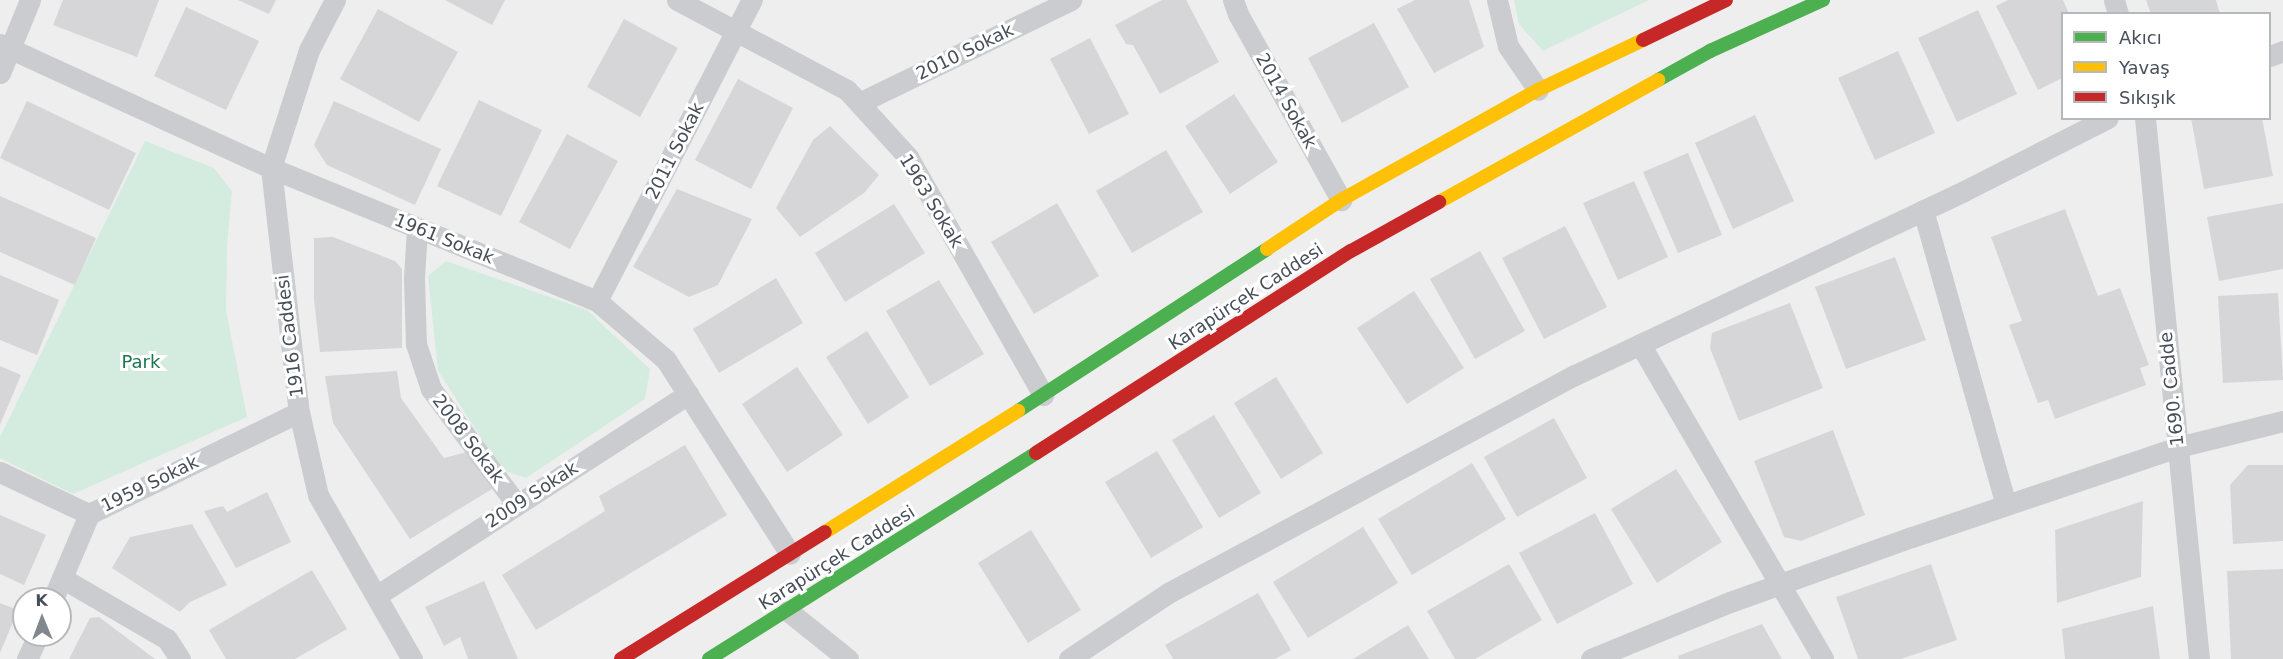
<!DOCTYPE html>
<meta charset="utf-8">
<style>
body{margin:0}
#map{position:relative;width:2283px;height:659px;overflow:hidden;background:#efeeee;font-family:"DejaVu Sans",sans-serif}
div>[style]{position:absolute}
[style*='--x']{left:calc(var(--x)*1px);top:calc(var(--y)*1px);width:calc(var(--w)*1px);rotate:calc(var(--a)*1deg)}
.green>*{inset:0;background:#d4ecdf}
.building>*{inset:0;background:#d6d6d8}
.street>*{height:21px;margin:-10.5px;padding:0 10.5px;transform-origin:10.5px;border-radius:10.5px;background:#cacccf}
.fast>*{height:14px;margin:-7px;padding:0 7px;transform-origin:7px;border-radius:7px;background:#4caf50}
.slow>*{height:14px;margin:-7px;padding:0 7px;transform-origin:7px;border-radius:7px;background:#ffc107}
.jam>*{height:14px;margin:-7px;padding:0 7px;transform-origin:7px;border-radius:7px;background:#c62828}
span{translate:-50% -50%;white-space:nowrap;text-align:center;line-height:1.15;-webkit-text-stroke:6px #fff;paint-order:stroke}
.street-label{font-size:18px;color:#464f59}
.park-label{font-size:18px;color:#1c754e}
.legend{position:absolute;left:2061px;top:12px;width:210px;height:108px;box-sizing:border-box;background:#fff;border:2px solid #b5b9bd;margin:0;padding:8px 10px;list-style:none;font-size:18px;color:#464f59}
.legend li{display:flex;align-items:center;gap:12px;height:30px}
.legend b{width:30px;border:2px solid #b5b9bd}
.north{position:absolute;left:12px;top:587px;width:60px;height:60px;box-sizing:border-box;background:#fff;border:2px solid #b5b9bd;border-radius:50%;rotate:359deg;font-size:16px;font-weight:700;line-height:24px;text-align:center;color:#464f59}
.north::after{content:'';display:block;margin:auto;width:21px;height:27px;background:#81878d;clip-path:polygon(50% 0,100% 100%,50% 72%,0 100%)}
</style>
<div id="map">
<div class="green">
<div style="clip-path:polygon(1514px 0,1649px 0,1543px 51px,1519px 24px)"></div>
<div style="clip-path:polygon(145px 141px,214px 168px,232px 191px,227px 246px,226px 310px,247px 417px,73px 494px,0 458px,0 437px)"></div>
<div style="clip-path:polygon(446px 261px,587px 310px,650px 369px,645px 399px,526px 478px,502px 470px,438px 371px,428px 276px)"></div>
</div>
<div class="building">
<div style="clip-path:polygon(63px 0,159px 0,137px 57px,53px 25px)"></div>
<div style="clip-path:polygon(238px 0,276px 0,269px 14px)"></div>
<div style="clip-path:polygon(445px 0,505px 0,492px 25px)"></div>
<div style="clip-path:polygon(1162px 0,1186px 0,1219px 62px,1160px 94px,1133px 45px,1126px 44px,1115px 25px)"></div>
<div style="clip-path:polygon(1415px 0,1469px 0,1484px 47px,1434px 73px,1397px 9px)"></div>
<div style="clip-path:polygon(2008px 0,2063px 0,2069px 14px,2062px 14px,2062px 78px,2038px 90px,1996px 6px)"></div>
<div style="clip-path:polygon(2146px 0,2216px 0,2220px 14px,2151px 14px)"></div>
<div style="clip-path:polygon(186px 7px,259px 41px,226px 110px,154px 76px)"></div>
<div style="clip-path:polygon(378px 9px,458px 52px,419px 122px,340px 79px)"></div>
<div style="clip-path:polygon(1978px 10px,2017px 94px,1957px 122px,1918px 38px)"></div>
<div style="clip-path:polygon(624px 19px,678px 48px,640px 117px,587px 87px)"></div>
<div style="clip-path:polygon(1374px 23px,1409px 87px,1342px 123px,1308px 58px)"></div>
<div style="clip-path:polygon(1090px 38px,1129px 114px,1089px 134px,1050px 59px)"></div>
<div style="clip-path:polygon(1898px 51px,1935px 133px,1875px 160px,1838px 78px)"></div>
<div style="clip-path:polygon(738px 79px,793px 108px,751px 189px,695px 160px)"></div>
<div style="clip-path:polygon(1234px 94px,1278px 162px,1230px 194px,1185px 126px)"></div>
<div style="clip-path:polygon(479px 100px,542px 130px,501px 216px,437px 186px)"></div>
<div style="clip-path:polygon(27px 101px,136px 153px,109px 210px,0 158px)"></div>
<div style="clip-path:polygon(334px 101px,441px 149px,415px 205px,327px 165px,314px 145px)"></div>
<div style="clip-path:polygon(1755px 115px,1794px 201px,1733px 229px,1695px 143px)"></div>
<div style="clip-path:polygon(2191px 118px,2262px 118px,2273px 176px,2204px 189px)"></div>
<div style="clip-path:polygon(830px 126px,879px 175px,864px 193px,800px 237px,776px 208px,813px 140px)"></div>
<div style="clip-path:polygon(567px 134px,618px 161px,570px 249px,519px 222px)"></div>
<div style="clip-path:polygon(1166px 150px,1203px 212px,1132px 253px,1096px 191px)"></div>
<div style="clip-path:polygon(1688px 153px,1722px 235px,1678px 253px,1643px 172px)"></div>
<div style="clip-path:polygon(1634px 181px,1668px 257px,1618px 280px,1583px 203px)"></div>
<div style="clip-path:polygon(677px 189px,752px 219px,718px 285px,689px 297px,633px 267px)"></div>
<div style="clip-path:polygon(0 196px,96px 238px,75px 285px,0 252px)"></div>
<div style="clip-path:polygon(1057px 203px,1099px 276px,1034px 314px,991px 242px)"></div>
<div style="clip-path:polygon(2283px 203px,2283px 269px,2219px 281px,2207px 217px)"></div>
<div style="clip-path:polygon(894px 204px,925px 253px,845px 302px,815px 253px)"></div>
<div style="clip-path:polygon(2065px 209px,2098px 296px,2120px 288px,2149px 365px,2140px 368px,2146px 385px,2055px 419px,2048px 400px,2038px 403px,2009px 325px,2022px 321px,1991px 237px)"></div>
<div style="clip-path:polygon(1565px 226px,1607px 307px,1544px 339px,1502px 258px)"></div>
<div style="clip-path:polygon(333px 237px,395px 261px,402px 269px,402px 348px,320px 352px,314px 300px,314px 238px)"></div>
<div style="clip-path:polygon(1480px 251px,1525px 331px,1475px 359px,1430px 279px)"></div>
<div style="clip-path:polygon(1895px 257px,1926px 340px,1846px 369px,1815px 287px)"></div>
<div style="clip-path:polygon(0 275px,59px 300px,37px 355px,0 340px)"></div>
<div style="clip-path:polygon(776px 278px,803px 323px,719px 373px,693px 329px)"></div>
<div style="clip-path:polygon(939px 280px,984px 354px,930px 386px,886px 311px)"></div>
<div style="clip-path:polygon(1414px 291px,1464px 368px,1407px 404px,1357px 328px)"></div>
<div style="clip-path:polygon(2278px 293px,2283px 380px,2223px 383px,2218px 296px)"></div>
<div style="clip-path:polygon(1790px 303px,1823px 388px,1739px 421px,1710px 348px,1712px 333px)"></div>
<div style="clip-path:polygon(867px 331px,909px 397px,868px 424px,826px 357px)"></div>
<div style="clip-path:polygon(0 366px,21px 375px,0 425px)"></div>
<div style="clip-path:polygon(797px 367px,843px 435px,787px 472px,742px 404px)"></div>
<div style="clip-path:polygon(397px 371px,401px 398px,444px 458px,467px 452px,492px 489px,410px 539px,333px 423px,325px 376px)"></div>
<div style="clip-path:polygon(1276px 377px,1323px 453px,1281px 479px,1234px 403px)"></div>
<div style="clip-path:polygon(1214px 415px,1261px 493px,1219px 518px,1172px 440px)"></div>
<div style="clip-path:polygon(1554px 418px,1587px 478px,1517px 517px,1484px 457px)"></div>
<div style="clip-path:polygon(1833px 430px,1865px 515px,1801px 541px,1784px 537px,1754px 461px)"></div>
<div style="clip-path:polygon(685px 445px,727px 515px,536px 630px,502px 575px,605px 511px,599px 496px)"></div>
<div style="clip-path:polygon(1157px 451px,1203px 527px,1151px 558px,1105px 482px)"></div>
<div style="clip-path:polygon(1472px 463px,1506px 519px,1412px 575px,1378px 519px)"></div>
<div style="clip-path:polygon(2248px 465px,2283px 465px,2283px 541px,2233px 544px,2230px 485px)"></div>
<div style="clip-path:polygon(1676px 469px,1722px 542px,1657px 583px,1611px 509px)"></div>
<div style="clip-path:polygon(267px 492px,291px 542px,236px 568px,204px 511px,223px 506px,227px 512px)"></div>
<div style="clip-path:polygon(2143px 501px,2141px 577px,2057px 603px,2055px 530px)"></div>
<div style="clip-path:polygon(1595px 513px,1633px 584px,1557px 624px,1519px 553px)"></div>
<div style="clip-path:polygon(0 515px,46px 535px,24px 585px,0 574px)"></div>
<div style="clip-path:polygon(192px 524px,227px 585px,190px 602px,180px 612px,112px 568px,130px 537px)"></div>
<div style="clip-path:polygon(1363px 527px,1398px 583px,1308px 638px,1273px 582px)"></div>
<div style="clip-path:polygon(1031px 530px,1081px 610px,1028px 643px,978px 563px)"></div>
<div style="clip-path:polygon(1509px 564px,1542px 620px,1475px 659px,1455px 659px,1427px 611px)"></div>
<div style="clip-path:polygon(1931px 564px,1957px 640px,1901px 659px,1858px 659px,1836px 597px)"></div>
<div style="clip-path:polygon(2283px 569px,2283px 659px,2231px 659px,2227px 571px)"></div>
<div style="clip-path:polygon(312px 570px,347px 629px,295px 659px,226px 659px,209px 630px)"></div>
<div style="clip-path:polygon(484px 581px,518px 659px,468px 659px,460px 637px,444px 646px,425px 607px)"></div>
<div style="clip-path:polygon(1258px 593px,1291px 650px,1275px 659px,1173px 659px,1165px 645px)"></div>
<div style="clip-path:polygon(0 603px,18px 610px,0 653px)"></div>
<div style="clip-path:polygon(2153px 606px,2160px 659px,2065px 659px,2062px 629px)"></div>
<div style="clip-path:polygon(99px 617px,155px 659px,69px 659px,90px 618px)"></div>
<div style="clip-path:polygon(1762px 624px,1782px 659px,1679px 659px,1678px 656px)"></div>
<div style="clip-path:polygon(1408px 625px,1429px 659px,1353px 659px)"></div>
</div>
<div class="street">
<div style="--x:335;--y:0;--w:56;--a:117.5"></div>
<div style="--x:309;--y:50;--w:124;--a:107.9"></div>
<div style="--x:271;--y:168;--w:246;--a:83.5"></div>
<div style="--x:299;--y:412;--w:85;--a:77.1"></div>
<div style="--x:318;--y:495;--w:189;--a:60.2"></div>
<div style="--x:677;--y:0;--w:192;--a:27.9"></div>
<div style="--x:847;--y:90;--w:91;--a:47.7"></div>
<div style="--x:908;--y:157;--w:274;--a:60.4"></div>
<div style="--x:1233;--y:0;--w:15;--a:70"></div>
<div style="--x:1238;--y:14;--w:213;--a:61"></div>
<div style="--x:1497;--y:0;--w:47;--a:76.6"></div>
<div style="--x:1508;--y:46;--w:53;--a:55.7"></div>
<div style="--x:2114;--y:0;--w:15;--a:74"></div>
<div style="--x:0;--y:44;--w:298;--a:24.6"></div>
<div style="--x:271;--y:168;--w:352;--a:22.2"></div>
<div style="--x:597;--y:301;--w:91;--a:40.5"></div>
<div style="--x:666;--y:360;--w:230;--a:57.4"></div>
<div style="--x:2270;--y:56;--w:14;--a:-21"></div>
<div style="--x:0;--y:73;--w:79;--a:-67.7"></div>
<div style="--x:859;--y:103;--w:236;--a:-25.9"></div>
<div style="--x:2145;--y:118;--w:544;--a:84.3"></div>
<div style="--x:1923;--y:210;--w:306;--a:74.3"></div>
<div style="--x:417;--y:229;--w:49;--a:93.5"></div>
<div style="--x:414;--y:278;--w:66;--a:88.3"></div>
<div style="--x:416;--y:344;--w:47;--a:71.6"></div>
<div style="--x:431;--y:389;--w:144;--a:53.4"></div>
<div style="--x:597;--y:301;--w:339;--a:-62.8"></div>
<div style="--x:1640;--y:344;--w:364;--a:59.8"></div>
<div style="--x:0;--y:472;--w:98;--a:25.3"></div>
<div style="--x:89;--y:514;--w:233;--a:-25.9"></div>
<div style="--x:62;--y:578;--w:121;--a:30.2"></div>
<div style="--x:167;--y:639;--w:24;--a:57"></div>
<div style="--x:376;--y:596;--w:372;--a:-32.9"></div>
<div style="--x:53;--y:599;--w:92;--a:-67"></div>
<div style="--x:788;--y:611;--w:77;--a:38.7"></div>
<div style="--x:27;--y:659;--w:26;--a:-65"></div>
<div style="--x:1069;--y:659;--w:121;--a:-33.6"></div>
<div style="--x:1170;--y:592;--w:459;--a:-28.2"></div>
<div style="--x:1575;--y:375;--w:430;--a:-25.3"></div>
<div style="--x:1964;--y:191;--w:161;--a:-26.9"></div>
<div style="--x:1591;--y:659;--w:150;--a:-22.3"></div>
<div style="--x:1730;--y:602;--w:193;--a:-19.7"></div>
<div style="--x:1912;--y:537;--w:281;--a:-18.7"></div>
<div style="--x:2178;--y:447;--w:108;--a:-13.9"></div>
</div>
<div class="fast">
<div style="--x:1658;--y:80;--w:60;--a:-29.1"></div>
<div style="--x:1710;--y:51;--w:124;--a:-24.3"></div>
<div style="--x:1018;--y:411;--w:297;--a:-33"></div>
<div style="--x:709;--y:659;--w:386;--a:-32.2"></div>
</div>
<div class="slow">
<div style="--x:1439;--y:202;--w:251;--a:-29.1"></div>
<div style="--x:1267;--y:249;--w:89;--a:-33.5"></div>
<div style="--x:1341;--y:200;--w:226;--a:-29.2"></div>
<div style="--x:1538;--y:90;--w:116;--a:-25.5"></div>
<div style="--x:825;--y:532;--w:228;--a:-32.1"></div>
</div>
<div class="jam">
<div style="--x:1643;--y:40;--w:92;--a:-25.7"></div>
<div style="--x:1036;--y:453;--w:374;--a:-32.7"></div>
<div style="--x:1351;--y:251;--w:101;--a:-29.1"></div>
<div style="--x:621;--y:659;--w:240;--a:-31.9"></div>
</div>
<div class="street-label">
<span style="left:965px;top:52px;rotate:-26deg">2010 Sokak</span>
<span style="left:1286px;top:101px;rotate:61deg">2014 Sokak</span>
<span style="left:675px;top:151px;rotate:-63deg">2011 Sokak</span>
<span style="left:931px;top:201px;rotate:59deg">1963 Sokak</span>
<span style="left:444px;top:239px;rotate:22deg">1961 Sokak</span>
<span style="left:1246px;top:297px;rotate:-33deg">Karapürçek Caddesi</span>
<span style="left:290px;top:336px;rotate:-97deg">1916 Caddesi</span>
<span style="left:2172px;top:389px;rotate:-96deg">1690. Cadde</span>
<span style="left:468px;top:439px;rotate:53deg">2008 Sokak</span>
<span style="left:150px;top:484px;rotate:-26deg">1959 Sokak</span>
<span style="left:532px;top:495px;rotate:-33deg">2009 Sokak</span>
<span style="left:837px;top:558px;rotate:-32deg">Karapürçek Caddesi</span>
</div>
<div class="park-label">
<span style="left:141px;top:362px">Park</span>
</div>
<ul class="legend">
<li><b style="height:8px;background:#4caf50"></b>Akıcı</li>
<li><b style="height:8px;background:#ffc107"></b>Yavaş</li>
<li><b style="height:8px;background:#c62828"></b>Sıkışık</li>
</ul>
<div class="north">K</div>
</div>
